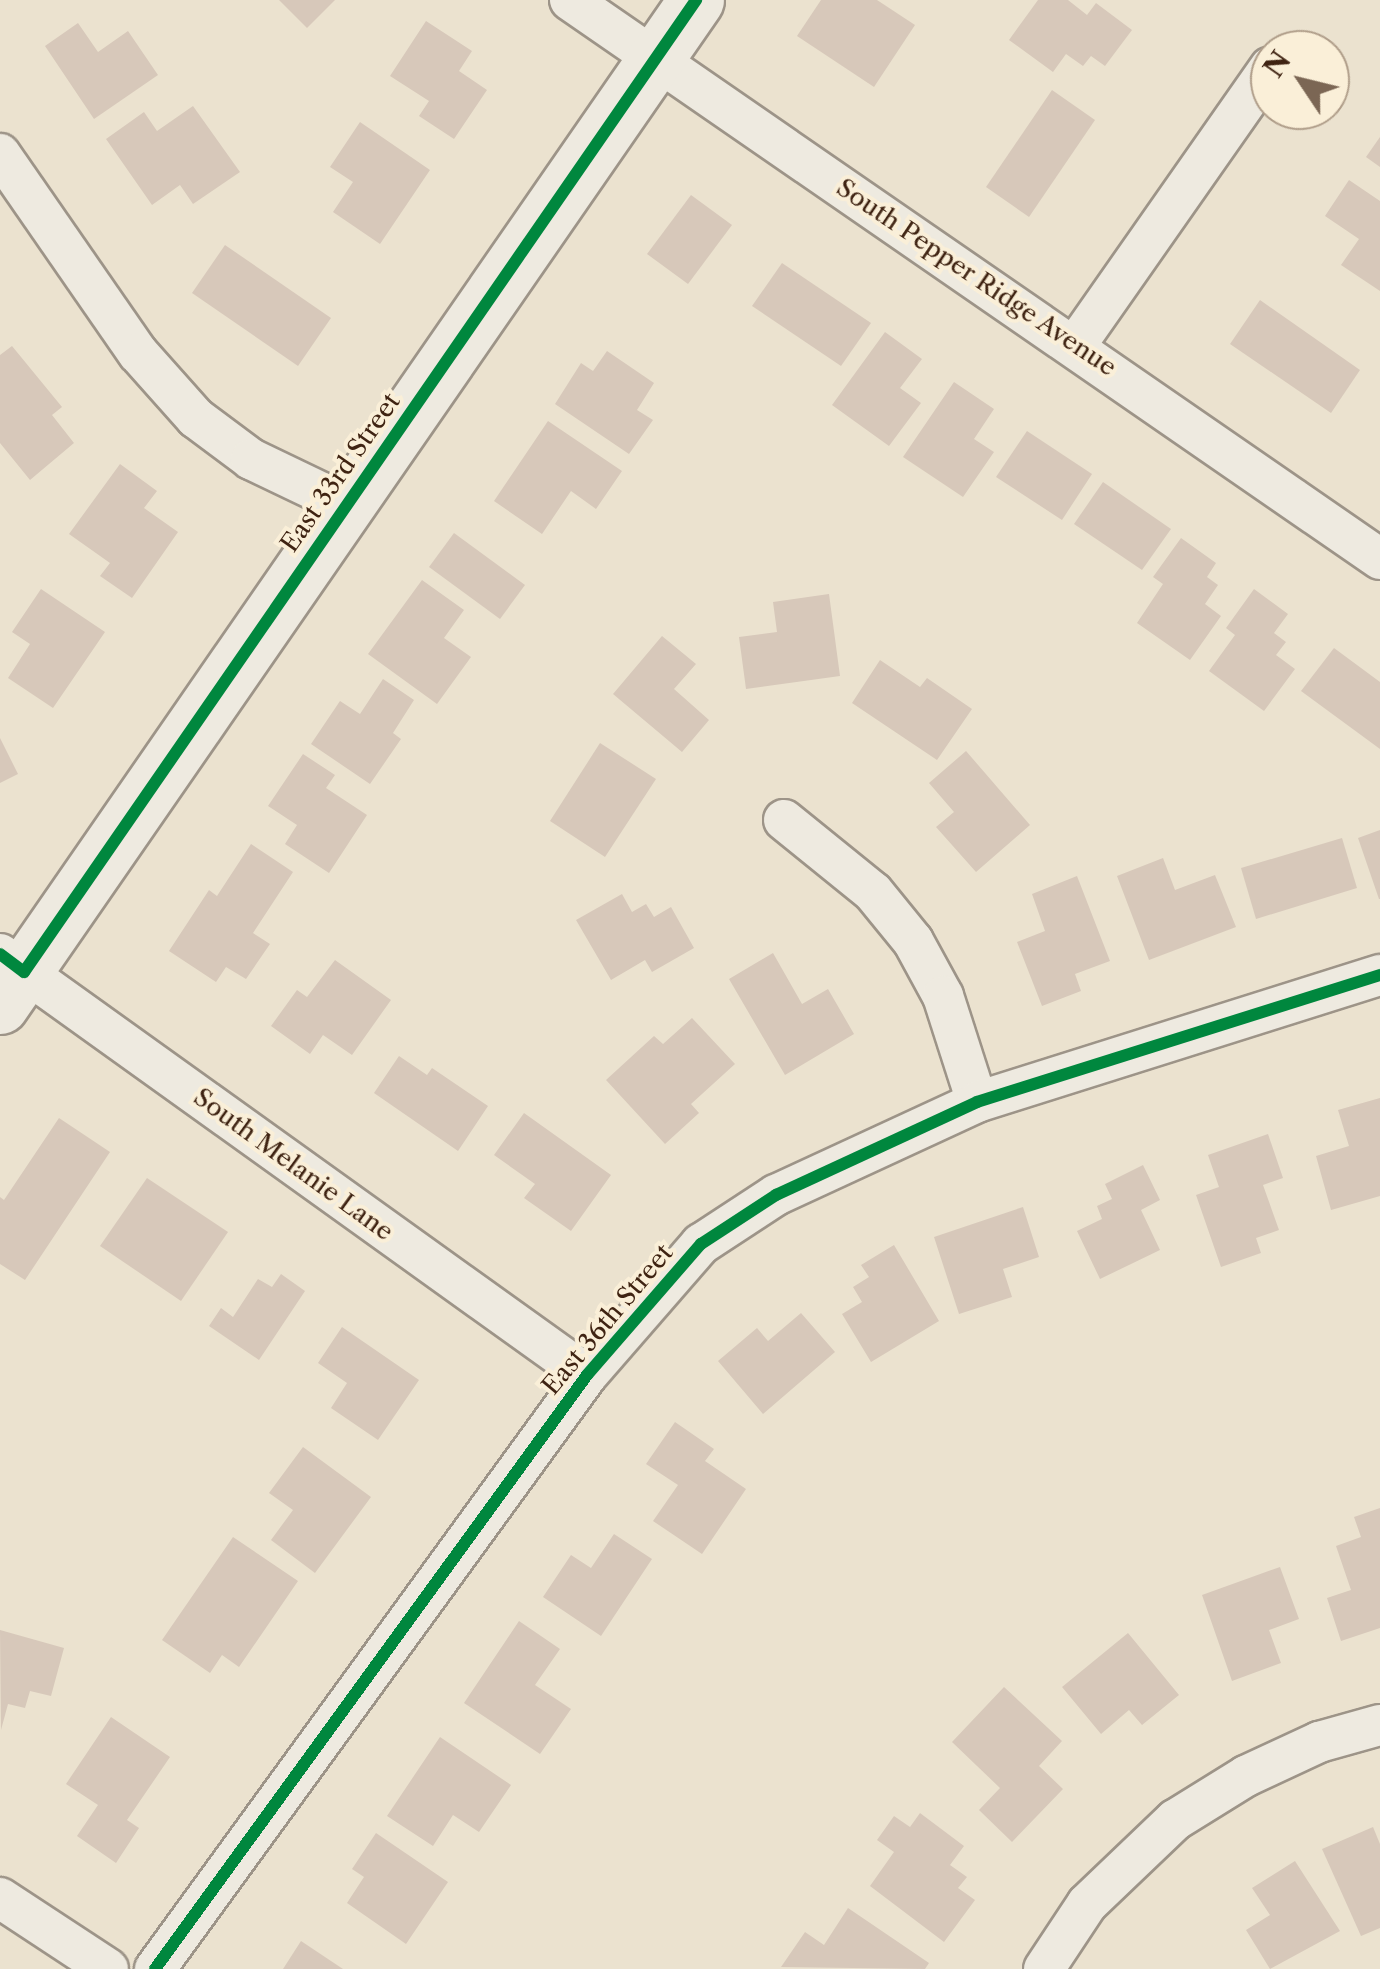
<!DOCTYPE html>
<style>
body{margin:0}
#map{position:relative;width:1380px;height:1969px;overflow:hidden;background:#ebe2cf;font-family:"Libre Caslon Text",serif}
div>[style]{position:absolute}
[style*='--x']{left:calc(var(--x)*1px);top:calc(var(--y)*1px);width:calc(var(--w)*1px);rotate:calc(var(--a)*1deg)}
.building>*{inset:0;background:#d7c8ba}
.roads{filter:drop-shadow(2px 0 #9d9488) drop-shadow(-2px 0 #9d9488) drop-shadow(0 2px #9d9488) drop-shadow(0 -2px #9d9488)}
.street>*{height:40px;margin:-20px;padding:0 20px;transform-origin:20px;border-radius:20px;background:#eeeae0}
.secondary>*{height:55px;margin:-27.5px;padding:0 27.5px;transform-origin:27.5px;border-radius:27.5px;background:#eeeae0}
.cycleway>*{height:12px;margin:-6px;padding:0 6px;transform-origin:6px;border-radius:6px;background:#00873e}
span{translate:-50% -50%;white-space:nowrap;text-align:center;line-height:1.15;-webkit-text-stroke:8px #faefd8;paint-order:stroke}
.street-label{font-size:25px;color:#3f2312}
.north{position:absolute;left:1250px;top:30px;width:100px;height:100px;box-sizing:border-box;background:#faefd8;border:2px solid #af9d89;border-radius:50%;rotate:305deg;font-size:28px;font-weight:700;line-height:40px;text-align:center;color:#3f2312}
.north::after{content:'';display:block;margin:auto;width:35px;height:45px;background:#7b6654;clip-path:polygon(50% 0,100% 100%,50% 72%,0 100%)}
</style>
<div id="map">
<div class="building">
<div style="clip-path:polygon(279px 0,335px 0,307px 28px)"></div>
<div style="clip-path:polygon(821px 0,877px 0,915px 25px,874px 87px,797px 36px)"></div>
<div style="clip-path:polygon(1038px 0,1068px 0,1087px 15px,1096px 3px,1132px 30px,1105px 66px,1091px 56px,1083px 66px,1066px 54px,1053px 72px,1009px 40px)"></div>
<div style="clip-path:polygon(426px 21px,472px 51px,459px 71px,487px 90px,454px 139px,419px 116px,429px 101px,390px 76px)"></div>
<div style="clip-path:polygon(78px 23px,98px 52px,128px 31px,158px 75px,94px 119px,45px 46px)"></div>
<div style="clip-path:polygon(1052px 90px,1095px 120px,1029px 217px,986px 187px)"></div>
<div style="clip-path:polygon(193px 106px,240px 172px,193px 204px,180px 185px,152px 205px,106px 139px,144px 112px,157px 131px)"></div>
<div style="clip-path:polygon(360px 122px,430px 170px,380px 244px,333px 212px,353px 182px,330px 167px)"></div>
<div style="clip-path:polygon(1380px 137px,1380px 167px,1366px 157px)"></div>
<div style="clip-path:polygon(1349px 180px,1380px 201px,1380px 291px,1341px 265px,1359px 239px,1325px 216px)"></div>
<div style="clip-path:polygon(691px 195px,732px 225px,688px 284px,647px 254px)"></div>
<div style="clip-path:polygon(225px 245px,331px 318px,298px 366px,192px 293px)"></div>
<div style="clip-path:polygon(782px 263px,871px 323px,841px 366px,752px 306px)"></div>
<div style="clip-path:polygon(1260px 300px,1360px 370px,1331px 413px,1230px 344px)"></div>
<div style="clip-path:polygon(885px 332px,922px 359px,900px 388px,921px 403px,889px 446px,832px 405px)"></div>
<div style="clip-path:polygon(12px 346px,62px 407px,52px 415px,74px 443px,30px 480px,0 443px,0 355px)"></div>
<div style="clip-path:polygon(607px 351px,654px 383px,637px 410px,653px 420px,629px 454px,555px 404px,581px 363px,593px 371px)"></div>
<div style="clip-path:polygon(954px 382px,994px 409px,974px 439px,994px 452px,963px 497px,903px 457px)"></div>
<div style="clip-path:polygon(548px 421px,622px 471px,596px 509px,571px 491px,542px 534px,494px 501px)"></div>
<div style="clip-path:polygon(1027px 431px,1092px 474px,1062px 520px,996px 477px)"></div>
<div style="clip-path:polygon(120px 464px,157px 491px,144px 508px,178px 532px,132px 598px,100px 576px,110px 563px,69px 534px)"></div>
<div style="clip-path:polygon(1103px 482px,1171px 529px,1142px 570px,1074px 524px)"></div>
<div style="clip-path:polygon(454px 533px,525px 585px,500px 619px,429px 567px)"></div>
<div style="clip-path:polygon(1181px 538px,1216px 563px,1207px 577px,1218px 585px,1205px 604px,1221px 616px,1190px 660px,1137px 623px,1163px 584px,1153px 577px)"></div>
<div style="clip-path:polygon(422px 580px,464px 610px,444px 638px,471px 657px,437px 704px,368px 654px)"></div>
<div style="clip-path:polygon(41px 589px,105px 632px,53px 708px,8px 678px,30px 644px,12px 632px)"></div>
<div style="clip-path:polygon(1254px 589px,1288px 614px,1274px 633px,1286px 642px,1276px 655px,1295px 669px,1264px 711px,1209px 671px,1235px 635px,1226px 628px)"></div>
<div style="clip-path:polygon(829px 594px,840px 676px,746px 689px,739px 637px,777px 632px,773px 602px)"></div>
<div style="clip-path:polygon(662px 636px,696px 664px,674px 689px,709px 720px,682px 752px,613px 694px)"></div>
<div style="clip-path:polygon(1334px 648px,1380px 682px,1380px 749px,1301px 691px)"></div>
<div style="clip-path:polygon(880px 660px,920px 687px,927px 678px,972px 709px,937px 760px,852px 703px)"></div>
<div style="clip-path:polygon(383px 679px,414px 700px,393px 733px,401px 739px,370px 784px,311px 744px,340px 701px,360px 714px)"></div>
<div style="clip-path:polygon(0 738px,18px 774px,0 783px)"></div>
<div style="clip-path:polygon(600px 743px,656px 779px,605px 857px,550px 821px)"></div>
<div style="clip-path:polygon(966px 751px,1030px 825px,976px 872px,936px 827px,954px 812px,929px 783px)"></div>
<div style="clip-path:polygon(303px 754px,335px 775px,326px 788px,367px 815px,329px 873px,285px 844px,297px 825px,268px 806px)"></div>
<div style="clip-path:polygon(1380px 830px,1380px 899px,1379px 899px,1358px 838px)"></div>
<div style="clip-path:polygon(1342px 838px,1357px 888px,1256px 919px,1241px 868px)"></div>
<div style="clip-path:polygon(251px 844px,293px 872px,253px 933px,270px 944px,246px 979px,226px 967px,216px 982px,169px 951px,209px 890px,217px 896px)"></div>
<div style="clip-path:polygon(1163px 858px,1175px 890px,1215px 875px,1236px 927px,1149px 960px,1117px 876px)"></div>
<div style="clip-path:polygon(1077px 876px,1110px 961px,1075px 974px,1081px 991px,1042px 1006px,1017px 942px,1045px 931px,1032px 894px)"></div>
<div style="clip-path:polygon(622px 894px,632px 912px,646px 904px,654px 917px,671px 907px,694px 948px,652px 972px,645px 960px,611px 980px,576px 920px)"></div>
<div style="clip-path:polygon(773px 953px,802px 1004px,828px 989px,854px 1034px,785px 1075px,729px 979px)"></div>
<div style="clip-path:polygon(335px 960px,391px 1000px,352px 1055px,323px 1035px,310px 1054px,271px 1026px,297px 990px,307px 997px)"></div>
<div style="clip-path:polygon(692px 1018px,735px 1064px,691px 1104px,699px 1113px,665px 1144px,606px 1080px,654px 1036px,663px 1044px)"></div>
<div style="clip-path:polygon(399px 1056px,427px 1075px,432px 1068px,488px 1106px,458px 1151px,374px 1093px)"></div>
<div style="clip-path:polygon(1380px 1098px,1380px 1196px,1331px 1210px,1316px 1156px,1349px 1146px,1338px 1110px)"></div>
<div style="clip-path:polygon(524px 1113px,611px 1175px,571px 1231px,524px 1198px,535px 1184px,494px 1155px)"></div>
<div style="clip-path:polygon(59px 1118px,110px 1152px,25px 1280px,0 1264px,0 1197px,4px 1200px)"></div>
<div style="clip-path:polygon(1268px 1134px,1283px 1178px,1263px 1185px,1279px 1230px,1256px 1238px,1261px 1253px,1221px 1267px,1196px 1195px,1219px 1187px,1208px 1155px)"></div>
<div style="clip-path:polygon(1143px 1165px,1160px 1200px,1141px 1210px,1160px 1250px,1100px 1279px,1077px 1231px,1102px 1219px,1097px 1206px,1112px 1199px,1105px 1184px)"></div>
<div style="clip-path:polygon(147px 1178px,228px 1232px,181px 1301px,100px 1246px)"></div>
<div style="clip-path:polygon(1023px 1207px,1039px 1257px,1003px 1269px,1012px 1297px,959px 1314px,934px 1237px)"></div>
<div style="clip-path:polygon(894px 1245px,939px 1321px,871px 1362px,842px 1314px,862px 1302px,853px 1287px,869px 1277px,861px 1265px)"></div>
<div style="clip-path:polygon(281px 1274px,305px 1291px,259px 1360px,209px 1326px,221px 1308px,233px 1317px,258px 1279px,272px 1287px)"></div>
<div style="clip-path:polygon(801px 1313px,835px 1352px,763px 1414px,718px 1361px,757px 1328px,768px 1341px)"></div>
<div style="clip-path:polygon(342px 1327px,419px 1380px,378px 1440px,331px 1408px,347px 1383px,318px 1363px)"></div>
<div style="clip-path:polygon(675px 1422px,714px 1449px,705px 1461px,746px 1489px,702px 1554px,653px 1521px,678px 1485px,646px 1464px)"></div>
<div style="clip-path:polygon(303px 1447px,371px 1497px,315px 1573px,271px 1540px,293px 1510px,269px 1493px)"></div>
<div style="clip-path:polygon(1380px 1508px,1380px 1628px,1341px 1641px,1327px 1598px,1351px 1590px,1336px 1546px,1361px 1537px,1354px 1517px)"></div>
<div style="clip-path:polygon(614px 1534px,652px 1559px,601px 1636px,543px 1597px,571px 1555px,591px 1568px)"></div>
<div style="clip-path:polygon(233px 1537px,298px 1581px,239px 1667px,222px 1655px,210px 1673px,162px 1640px)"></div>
<div style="clip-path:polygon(1280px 1567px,1299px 1619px,1269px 1630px,1281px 1663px,1232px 1681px,1202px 1595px)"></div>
<div style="clip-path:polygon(519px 1621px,560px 1649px,535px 1685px,571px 1709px,540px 1754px,464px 1703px)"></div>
<div style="clip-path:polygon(0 1630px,64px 1648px,51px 1696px,30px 1691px,25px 1708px,8px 1704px,1px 1730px)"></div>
<div style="clip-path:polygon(1128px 1633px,1179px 1695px,1142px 1725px,1129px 1710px,1101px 1734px,1062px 1687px)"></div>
<div style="clip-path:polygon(1004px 1687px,1062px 1741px,1039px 1766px,1063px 1789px,1012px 1842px,979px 1810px,1000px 1788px,952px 1742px)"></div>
<div style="clip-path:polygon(111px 1717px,170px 1757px,127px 1820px,139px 1828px,116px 1863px,77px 1836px,98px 1805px,66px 1784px)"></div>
<div style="clip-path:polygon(440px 1737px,511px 1785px,479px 1832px,453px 1815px,433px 1846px,387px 1816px)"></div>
<div style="clip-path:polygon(920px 1813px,964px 1846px,950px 1865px,967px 1877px,958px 1888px,975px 1900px,944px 1942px,870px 1886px,894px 1852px,877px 1840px,894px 1816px,910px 1827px)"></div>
<div style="clip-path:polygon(1373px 1827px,1380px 1844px,1380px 1928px,1361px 1936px,1322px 1849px)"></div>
<div style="clip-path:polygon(376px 1833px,448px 1882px,406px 1944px,347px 1903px,364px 1877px,352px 1869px)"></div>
<div style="clip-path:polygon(1295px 1861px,1340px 1931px,1270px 1969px,1246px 1930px,1270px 1915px,1252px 1888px)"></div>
<div style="clip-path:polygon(848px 1908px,929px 1963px,925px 1969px,781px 1967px,805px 1932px,824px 1945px)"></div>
<div style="clip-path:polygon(301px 1941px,343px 1969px,283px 1969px)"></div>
</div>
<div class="roads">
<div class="street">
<div style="--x:570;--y:0;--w:984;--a:34.61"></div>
<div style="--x:0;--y:154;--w:242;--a:55.3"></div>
<div style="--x:138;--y:353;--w:87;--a:48.3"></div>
<div style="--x:196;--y:418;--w:69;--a:36.7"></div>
<div style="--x:251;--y:459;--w:106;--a:25.6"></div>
<div style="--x:1075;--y:346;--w:340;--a:-55"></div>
<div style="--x:784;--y:820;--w:114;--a:39"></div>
<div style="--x:873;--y:892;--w:63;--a:50.8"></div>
<div style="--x:913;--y:941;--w:63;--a:61.4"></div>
<div style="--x:943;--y:996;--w:111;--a:72.2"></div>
<div style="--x:0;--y:954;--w:722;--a:35.65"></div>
<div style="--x:0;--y:1898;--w:129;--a:33.3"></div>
<div style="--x:155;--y:1969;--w:734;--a:-53.97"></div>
<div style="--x:587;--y:1375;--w:174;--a:-49"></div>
<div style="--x:701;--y:1244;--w:90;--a:-33.2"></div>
<div style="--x:776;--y:1195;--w:221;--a:-24.8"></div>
<div style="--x:977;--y:1102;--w:423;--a:-17.5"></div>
<div style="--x:1044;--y:1969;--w:78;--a:-56.5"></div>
<div style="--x:1087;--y:1904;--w:122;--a:-43.7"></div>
<div style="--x:1175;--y:1820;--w:84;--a:-31.8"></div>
<div style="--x:1246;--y:1776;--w:81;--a:-25"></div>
<div style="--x:1319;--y:1742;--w:63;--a:-15.6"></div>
</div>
<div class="secondary">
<div style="--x:0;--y:1006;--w:1223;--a:-55.32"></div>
</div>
</div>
<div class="cycleway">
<div style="--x:0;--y:954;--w:30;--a:37"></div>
<div style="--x:24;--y:972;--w:1182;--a:-55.34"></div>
<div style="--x:155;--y:1969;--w:734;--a:-53.97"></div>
<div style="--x:587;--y:1375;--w:174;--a:-49"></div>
<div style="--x:701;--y:1244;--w:90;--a:-33.2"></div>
<div style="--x:776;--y:1195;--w:221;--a:-24.8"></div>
<div style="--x:977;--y:1102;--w:423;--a:-17.5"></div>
</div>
<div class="street-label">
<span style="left:976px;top:278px;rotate:34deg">South Pepper Ridge Avenue</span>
<span style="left:341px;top:473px;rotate:-55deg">East 33rd Street</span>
<span style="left:293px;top:1165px;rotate:36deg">South Melanie Lane</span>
<span style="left:608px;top:1320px;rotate:-50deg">East 36th Street</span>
</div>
<div class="north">N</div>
</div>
